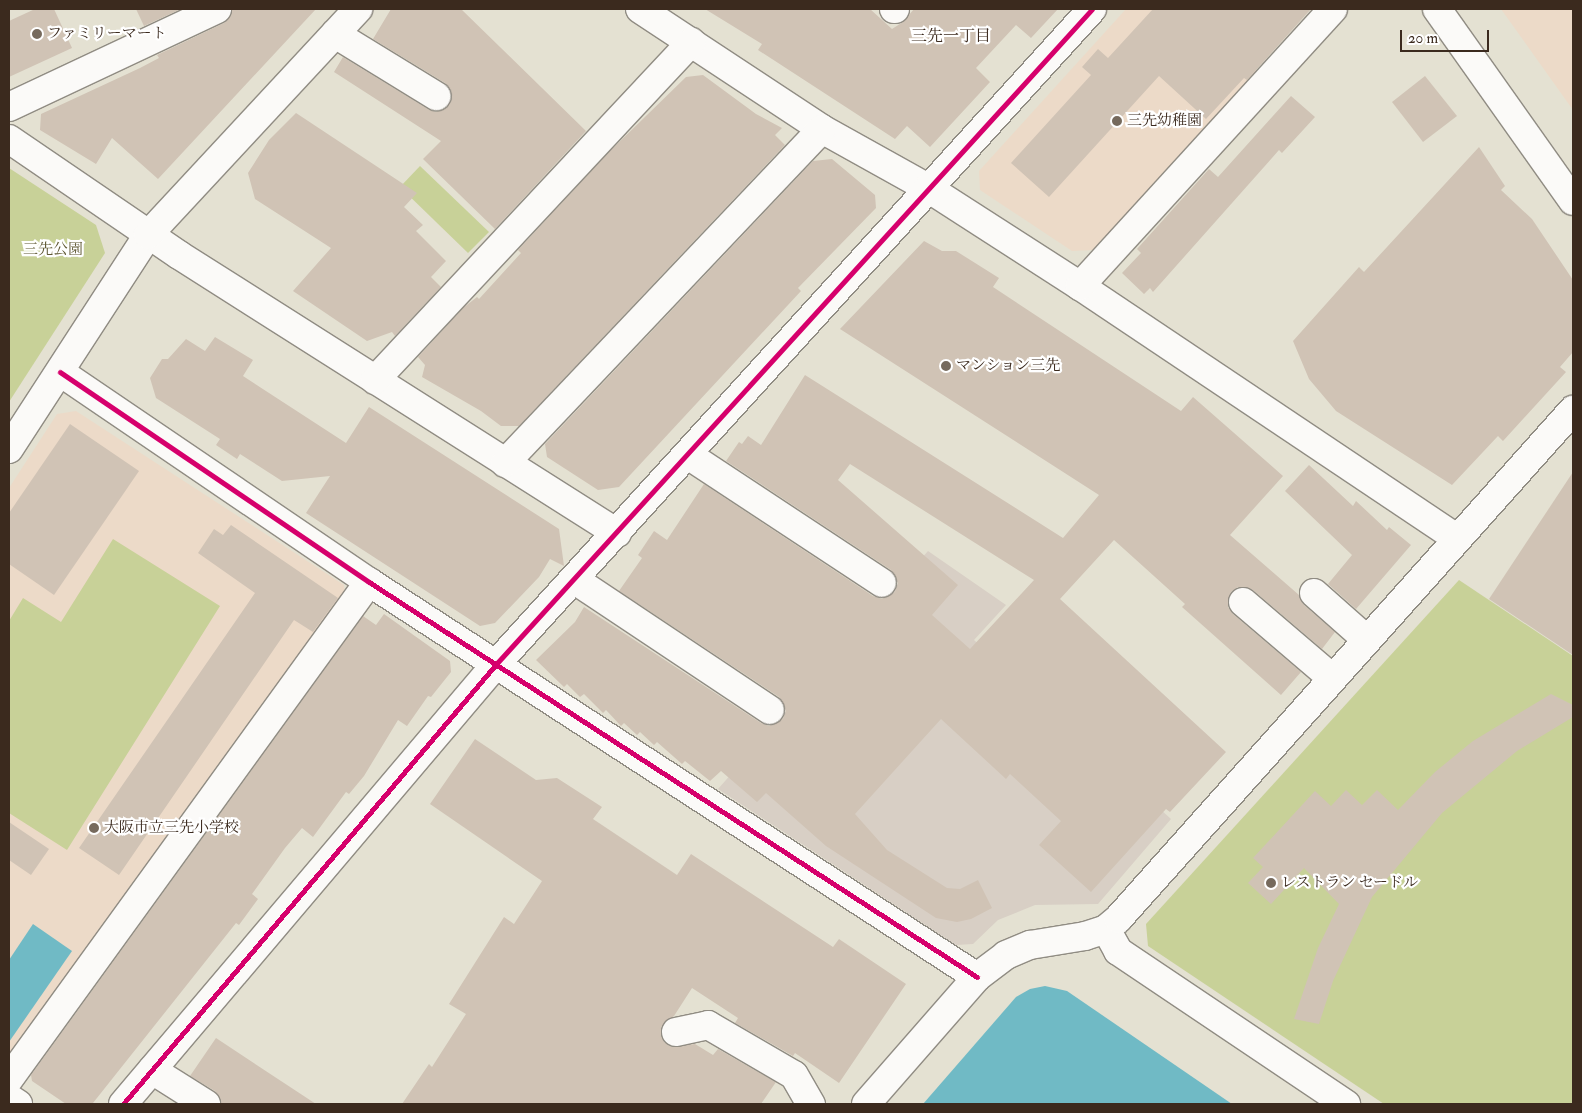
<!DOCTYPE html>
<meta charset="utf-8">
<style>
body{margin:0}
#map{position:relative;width:1582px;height:1113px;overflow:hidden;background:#e4e1d2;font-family:"IM FELL Double Pica","Noto Serif JP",serif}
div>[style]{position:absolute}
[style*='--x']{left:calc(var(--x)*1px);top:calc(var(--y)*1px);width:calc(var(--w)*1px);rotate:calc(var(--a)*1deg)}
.built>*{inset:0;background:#ecdac8}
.industrial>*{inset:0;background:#d8cfc5}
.green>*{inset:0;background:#c8d198}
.water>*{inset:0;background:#70bac5}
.building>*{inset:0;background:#d0c3b5}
.roads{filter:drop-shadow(1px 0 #908c83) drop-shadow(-1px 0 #908c83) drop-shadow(0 1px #908c83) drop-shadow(0 -1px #908c83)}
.minor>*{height:28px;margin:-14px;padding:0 14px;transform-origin:14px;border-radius:14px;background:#fbfaf8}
.cycleway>*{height:5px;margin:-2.5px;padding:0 2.5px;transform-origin:2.5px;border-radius:2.5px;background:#d6006c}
.dots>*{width:14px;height:14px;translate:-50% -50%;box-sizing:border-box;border:2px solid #fff;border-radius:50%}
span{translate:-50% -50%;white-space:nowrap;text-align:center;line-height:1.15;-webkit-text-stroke:4.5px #fff;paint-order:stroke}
.poi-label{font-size:15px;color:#3b2a1e}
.left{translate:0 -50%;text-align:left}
.park-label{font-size:15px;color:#5f5834}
.neighbourhood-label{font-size:16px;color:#3b2a1e}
.frame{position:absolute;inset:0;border:10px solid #3b2a1e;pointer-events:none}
.scale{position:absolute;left:1400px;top:30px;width:89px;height:22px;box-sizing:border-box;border:2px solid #3b2a1e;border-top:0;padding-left:6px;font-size:15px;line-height:18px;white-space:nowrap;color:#3b2a1e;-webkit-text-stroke:4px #fff;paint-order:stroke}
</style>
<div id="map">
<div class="built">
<div style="clip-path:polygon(1126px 9px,1187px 9px,1256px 71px,1094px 250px,1072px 251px,980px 190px,979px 171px)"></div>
<div style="clip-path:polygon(1501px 9px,1573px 9px,1573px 110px)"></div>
<div style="clip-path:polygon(76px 411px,344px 585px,345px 597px,9px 1059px,9px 488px,57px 414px)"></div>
</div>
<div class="industrial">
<div style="clip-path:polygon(928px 551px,1006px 605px,974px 640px,1171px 819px,1098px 904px,1035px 905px,998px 920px,973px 944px,956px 945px,718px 789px)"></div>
</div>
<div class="green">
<div style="clip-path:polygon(420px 166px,489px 232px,468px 253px,400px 187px)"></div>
<div style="clip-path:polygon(9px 168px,96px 225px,105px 253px,9px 402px)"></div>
<div style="clip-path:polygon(113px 539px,220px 606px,67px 850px,9px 813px,9px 621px,23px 598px,61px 622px)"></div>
<div style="clip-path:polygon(1459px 580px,1573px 656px,1573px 1104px,1384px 1104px,1148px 946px,1146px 924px)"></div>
</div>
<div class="water">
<div style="clip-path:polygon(33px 924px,72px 951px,9px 1042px,9px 960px)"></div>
<div style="clip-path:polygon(1045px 986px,1067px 991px,1232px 1104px,923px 1104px,1016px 997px,1030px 989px)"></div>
</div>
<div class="building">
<div style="clip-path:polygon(35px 9px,54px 9px,72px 48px,9px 77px,9px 21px)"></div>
<div style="clip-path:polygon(136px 9px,181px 9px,144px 26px)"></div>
<div style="clip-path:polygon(232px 9px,316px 9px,158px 179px,112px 138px,96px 164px,40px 130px,41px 114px,140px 68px,159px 58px,157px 55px,224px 23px,230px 17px)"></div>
<div style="clip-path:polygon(391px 9px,461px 9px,586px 131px,495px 229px,423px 159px,441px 141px,334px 72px,343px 57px,428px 109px,436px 112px,449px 105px,452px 96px,445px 83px,373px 39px)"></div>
<div style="clip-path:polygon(705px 9px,870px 9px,892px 29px,903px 22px,914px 9px,1058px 9px,1031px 38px,1016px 25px,976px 68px,990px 82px,930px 147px,907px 126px,895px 139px,758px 50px,762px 44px)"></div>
<div style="clip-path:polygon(1153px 9px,1311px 9px,1247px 80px,1244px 78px,1206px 119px,1159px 76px,1049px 197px,1011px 163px,1091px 75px,1082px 67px,1098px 49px,1108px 58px)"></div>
<div style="clip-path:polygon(703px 75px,756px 114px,782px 128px,775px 135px,785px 145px,519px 426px,501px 426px,481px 411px,422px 377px,425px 365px,418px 357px,463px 308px,477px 297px,479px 299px,521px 253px,518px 250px,608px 153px,686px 77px)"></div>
<div style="clip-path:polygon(1425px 76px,1457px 116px,1423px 142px,1392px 102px)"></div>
<div style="clip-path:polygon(1291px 96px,1315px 117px,1282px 153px,1279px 150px,1153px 292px,1150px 288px,1144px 294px,1122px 273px,1141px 253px,1137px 249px,1209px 169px,1218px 177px)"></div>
<div style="clip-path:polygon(296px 113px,417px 193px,404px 207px,423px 225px,416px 231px,446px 261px,431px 277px,441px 287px,395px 336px,392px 332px,367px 341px,293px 291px,331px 248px,255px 199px,248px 173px,269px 140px)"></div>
<div style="clip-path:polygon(1479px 147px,1505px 186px,1501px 190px,1532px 219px,1573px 280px,1573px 352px,1560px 367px,1566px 372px,1503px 441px,1498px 436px,1452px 485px,1336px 411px,1309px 379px,1293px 341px,1359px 267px,1364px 272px)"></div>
<div style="clip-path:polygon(832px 159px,875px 195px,876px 208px,798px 288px,801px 291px,619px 487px,598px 490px,547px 457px,545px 444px,813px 161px)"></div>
<div style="clip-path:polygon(evenodd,924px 241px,942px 251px,956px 251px,999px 278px,993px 287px,1181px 411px,1193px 397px,1283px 476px,1230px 535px,1299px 595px,1304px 605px,1335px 632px,1322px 649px,1253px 590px,1238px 587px,1231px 592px,1228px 607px,1233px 614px,1301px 672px,1281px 695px,1182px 607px,1185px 604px,1114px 540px,1060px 599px,1226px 752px,1170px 812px,1166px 809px,1091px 892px,1039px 845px,1061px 821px,1010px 774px,1006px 779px,941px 719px,855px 814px,887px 850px,947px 888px,960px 889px,978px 880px,992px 908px,971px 919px,957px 922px,936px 918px,826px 846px,766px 793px,757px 802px,721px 771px,710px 781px,685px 761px,682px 764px,657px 742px,654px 745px,640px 732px,637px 735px,624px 723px,621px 726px,606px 710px,603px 713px,584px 694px,580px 697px,567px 684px,564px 687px,536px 660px,575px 622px,584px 607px,761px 723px,769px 726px,783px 719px,786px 711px,779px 697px,619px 591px,642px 558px,638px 555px,654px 531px,667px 540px,704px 484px,873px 596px,882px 599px,895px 592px,898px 583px,891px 570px,726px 461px,739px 442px,742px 444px,748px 436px,761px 445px,805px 375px,1063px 538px,1099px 495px,840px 329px,924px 241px,850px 464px,1034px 580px,970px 649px,932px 615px,958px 585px,838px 480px,850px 464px)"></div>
<div style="clip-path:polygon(215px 337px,253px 360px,243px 376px,346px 443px,369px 407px,559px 529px,564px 566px,550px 559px,539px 577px,495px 623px,480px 626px,306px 513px,330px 476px,282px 481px,240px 454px,237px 459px,216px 445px,220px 439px,156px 398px,150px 378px,162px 359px,168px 359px,186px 339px,205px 351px)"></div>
<div style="clip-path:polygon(70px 424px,139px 471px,54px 595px,9px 564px,9px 513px)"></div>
<div style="clip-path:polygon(1309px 465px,1353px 506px,1356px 501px,1387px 530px,1389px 527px,1411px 545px,1356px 609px,1328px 584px,1352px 555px,1285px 491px)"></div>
<div style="clip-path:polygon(1573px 472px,1573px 655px,1489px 599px)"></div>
<div style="clip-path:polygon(231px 525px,338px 598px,313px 632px,294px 620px,119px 875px,79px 848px,255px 593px,198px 553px,214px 529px,223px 535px)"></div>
<div style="clip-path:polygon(384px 614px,450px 661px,451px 672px,431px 697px,428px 696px,407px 726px,398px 720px,364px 776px,349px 794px,346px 792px,313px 837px,302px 828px,285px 848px,252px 894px,258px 899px,239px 925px,236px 923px,93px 1103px,66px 1104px,32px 1081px,31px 1075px,363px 616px,376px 625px)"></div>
<div style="clip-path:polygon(1551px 694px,1573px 705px,1573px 717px,1517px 751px,1442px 813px,1372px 897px,1333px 981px,1319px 1024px,1294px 1019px,1318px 948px,1339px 904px,1304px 868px,1271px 904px,1248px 883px,1263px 867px,1253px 858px,1315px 791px,1331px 806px,1346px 790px,1362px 805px,1377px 790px,1398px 810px,1435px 772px,1473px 741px)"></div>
<div style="clip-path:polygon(475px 739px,536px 780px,557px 778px,602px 807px,593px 819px,677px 875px,691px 854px,833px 947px,839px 939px,906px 984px,839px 1083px,795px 1053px,793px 1056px,735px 1023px,738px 1018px,692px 988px,674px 1016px,661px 1027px,664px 1042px,672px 1047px,695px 1044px,713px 1055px,718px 1049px,776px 1082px,761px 1104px,402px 1104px,429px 1064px,432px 1067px,466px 1014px,449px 1004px,504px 917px,514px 924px,542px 881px,430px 804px)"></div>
<div style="clip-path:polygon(9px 822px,49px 849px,31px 875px,9px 860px)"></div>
<div style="clip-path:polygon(216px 1038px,281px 1081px,316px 1104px,222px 1104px,215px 1091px,190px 1076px)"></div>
</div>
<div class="roads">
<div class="minor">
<div style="--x:640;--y:9;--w:218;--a:33.4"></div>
<div style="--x:822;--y:129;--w:121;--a:29.1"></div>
<div style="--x:928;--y:188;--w:181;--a:32.8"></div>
<div style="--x:1080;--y:286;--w:453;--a:33.8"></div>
<div style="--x:894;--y:9;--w:1;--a:0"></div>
<div style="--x:1437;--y:9;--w:235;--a:54.7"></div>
<div style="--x:335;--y:34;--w:119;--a:31.5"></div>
<div style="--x:9;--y:107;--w:230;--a:-25.2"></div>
<div style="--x:9;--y:139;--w:206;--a:34.3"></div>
<div style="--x:179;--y:255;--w:519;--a:32.4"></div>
<div style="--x:1080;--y:286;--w:375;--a:-47.6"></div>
<div style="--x:60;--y:372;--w:374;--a:34.2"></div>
<div style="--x:369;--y:582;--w:725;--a:33.01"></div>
<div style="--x:375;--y:380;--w:463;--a:-46.9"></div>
<div style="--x:9;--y:449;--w:255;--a:-57"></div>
<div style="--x:148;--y:235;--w:309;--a:-47.1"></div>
<div style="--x:688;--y:455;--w:232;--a:33.4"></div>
<div style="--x:505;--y:463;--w:460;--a:-46.5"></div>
<div style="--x:575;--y:580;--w:234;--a:33.7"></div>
<div style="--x:1314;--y:593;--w:69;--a:41.5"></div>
<div style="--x:1243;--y:602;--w:117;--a:40.5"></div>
<div style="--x:1106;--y:929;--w:25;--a:61"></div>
<div style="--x:1118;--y:951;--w:275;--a:33.9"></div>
<div style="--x:676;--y:1032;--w:33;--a:-12"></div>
<div style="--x:708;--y:1025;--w:99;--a:30.2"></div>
<div style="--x:794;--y:1075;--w:34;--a:60"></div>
<div style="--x:152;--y:1070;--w:64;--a:32.2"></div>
<div style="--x:9;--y:1079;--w:614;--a:-54.08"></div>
<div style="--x:9;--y:1098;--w:11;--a:34"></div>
<div style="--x:123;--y:1104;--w:578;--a:-49.7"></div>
<div style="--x:497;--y:663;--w:884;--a:-47.7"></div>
<div style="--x:866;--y:1104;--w:169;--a:-48.8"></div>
<div style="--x:977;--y:977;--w:36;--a:-37"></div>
<div style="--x:1006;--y:955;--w:26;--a:-23"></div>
<div style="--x:1030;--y:945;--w:56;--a:-9.3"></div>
<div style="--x:1085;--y:936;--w:22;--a:-18"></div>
<div style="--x:1106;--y:929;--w:16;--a:-40"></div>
<div style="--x:1118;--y:919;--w:683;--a:-48.21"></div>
</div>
</div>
<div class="cycleway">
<div style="--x:60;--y:372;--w:374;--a:34.2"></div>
<div style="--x:369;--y:582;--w:725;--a:33.01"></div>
<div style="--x:123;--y:1104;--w:578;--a:-49.7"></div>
<div style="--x:497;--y:663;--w:884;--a:-47.7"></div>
</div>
<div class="dots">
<div style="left:37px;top:34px;background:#766a5d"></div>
<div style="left:1117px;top:121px;background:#766a5d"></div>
<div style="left:946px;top:366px;background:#766a5d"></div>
<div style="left:94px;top:828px;background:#766a5d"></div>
<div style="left:1271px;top:883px;background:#766a5d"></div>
</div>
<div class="poi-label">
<span class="left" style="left:47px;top:34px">ファミリーマート</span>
<span class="left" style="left:1127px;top:121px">三先幼稚園</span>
<span class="left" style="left:956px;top:366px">マンション三先</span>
<span class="left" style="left:104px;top:828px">大阪市立三先小学校</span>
<span class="left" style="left:1281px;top:883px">レストラン セードル</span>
</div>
<div class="park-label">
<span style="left:53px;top:250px">三先公園</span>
</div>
<div class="neighbourhood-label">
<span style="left:951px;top:36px">三先一丁目</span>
</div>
<div class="frame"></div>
<div class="scale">20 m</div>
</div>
